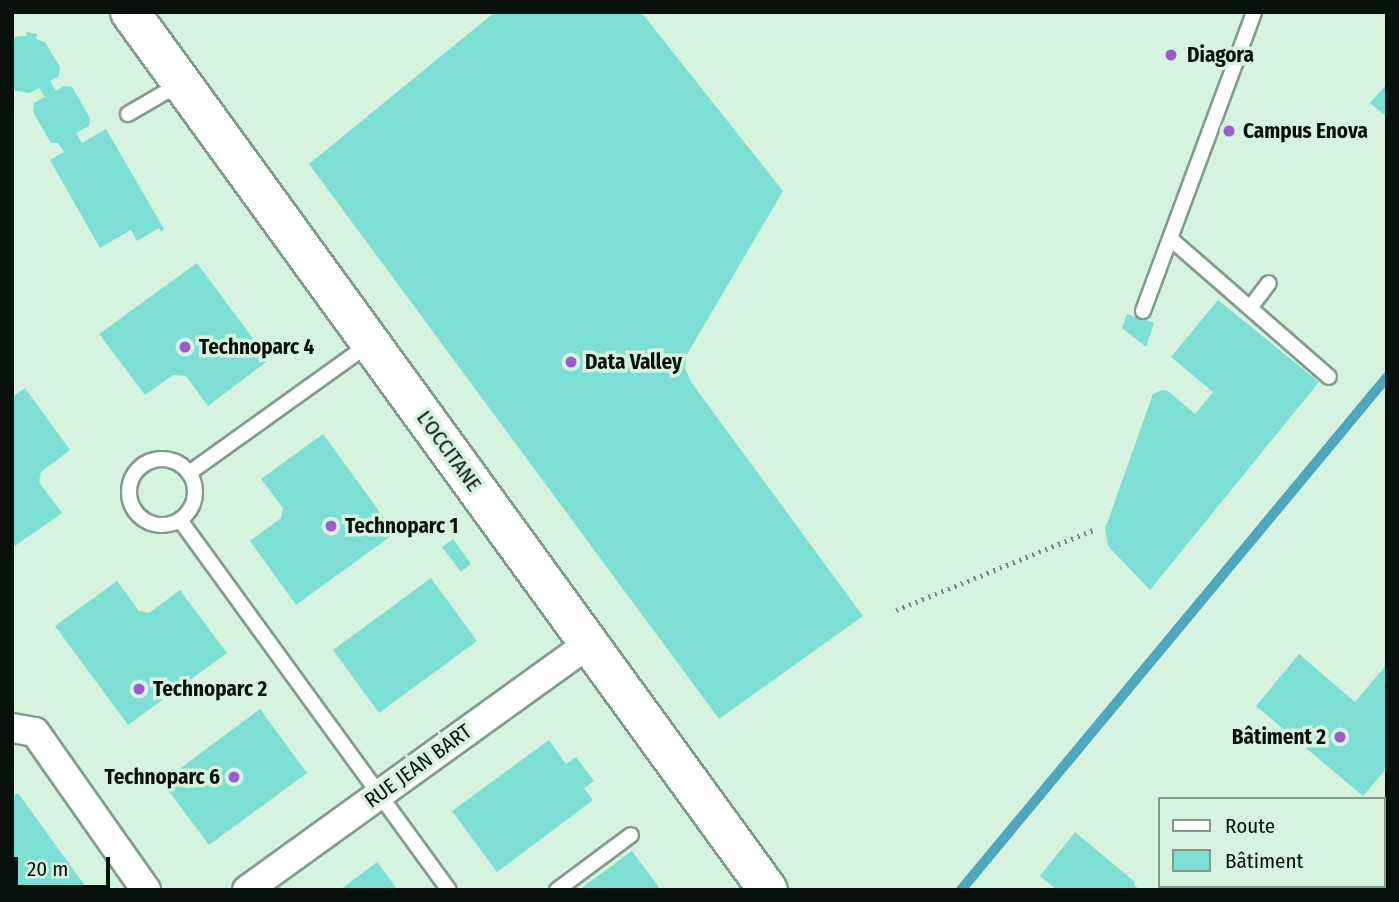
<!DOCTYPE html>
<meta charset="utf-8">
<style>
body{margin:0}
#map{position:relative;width:1399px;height:902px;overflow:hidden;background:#d5f3df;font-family:"Fira Sans Condensed",sans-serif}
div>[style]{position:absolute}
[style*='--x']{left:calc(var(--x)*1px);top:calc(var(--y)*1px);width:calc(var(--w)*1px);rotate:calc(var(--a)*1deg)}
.stream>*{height:10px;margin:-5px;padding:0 5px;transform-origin:5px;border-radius:5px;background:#4ca7bf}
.building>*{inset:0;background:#7dded4}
.path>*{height:4.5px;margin-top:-2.25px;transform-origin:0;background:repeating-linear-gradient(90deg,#768b7e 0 2px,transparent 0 7px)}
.roads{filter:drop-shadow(2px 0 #819d8b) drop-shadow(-2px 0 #819d8b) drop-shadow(0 2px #819d8b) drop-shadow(0 -2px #819d8b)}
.lane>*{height:14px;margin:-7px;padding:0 7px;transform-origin:7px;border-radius:7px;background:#fff}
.lane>.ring{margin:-7px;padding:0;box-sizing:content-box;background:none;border:14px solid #fff;border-radius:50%}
.street>*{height:28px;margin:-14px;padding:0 14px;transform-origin:14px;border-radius:14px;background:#fff}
.secondary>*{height:38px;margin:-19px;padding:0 19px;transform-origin:19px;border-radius:19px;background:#fff}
.dots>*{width:19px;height:19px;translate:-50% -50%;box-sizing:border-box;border:4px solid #d5f3df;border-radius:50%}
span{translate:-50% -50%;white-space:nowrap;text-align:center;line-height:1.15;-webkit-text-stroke:7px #d5f3df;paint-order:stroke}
.poi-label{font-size:21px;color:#07110b;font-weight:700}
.left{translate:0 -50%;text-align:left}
.right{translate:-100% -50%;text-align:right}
.street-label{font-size:21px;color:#07110b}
.frame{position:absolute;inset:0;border:14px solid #07110b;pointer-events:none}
.legend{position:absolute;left:1158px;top:797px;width:228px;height:91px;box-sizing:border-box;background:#d5f3df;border:2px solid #83998a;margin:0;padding:9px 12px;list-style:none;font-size:21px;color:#07110b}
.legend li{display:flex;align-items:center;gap:14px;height:35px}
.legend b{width:35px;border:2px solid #83998a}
.scale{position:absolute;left:14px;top:857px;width:96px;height:32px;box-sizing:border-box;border:4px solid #07110b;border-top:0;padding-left:9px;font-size:21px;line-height:24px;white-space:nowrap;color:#07110b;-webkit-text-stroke:5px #d5f3df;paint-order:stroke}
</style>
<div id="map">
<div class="stream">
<div style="--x:961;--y:890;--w:667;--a:-50.29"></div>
</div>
<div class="building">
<div style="clip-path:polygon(495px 12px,641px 12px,783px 191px,686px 356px,685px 368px,691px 382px,863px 616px,719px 719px,309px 164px)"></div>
<div style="clip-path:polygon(27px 32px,37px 34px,36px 39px,45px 42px,60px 67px,59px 76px,50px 81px,56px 91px,64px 86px,72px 87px,90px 118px,89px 126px,76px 133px,82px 143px,106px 129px,164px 229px,161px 232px,159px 228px,137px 241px,131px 230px,100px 248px,50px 160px,64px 152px,58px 143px,51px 143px,33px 112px,34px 103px,45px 97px,39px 88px,29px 93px,12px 90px,12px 37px,26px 36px)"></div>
<div style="clip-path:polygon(1387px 84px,1387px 117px,1370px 103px)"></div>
<div style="clip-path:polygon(197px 263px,269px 360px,208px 406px,186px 376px,173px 375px,145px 395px,99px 334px)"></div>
<div style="clip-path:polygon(1218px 300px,1319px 382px,1150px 590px,1108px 546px,1105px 529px,1153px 394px,1162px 390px,1168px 391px,1195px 414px,1213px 392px,1171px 357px)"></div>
<div style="clip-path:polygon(1127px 314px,1154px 323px,1146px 347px,1122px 328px)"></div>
<div style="clip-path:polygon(25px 388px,70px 450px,41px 472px,39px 482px,62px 513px,12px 548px,12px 397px)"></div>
<div style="clip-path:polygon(323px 434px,395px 533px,296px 605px,250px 541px,281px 518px,283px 508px,261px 479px)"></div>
<div style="clip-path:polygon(453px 539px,471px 564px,461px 572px,442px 547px)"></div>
<div style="clip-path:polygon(431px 578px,477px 641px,379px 713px,333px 650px)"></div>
<div style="clip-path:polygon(117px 581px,139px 611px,149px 613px,180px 590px,227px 653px,128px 725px,55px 626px)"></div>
<div style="clip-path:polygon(1299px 654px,1355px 702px,1387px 664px,1387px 768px,1363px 796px,1256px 706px)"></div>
<div style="clip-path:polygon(260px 709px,307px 773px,209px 845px,162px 782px)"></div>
<div style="clip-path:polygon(549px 740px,566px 764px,576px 757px,594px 781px,584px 788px,593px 800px,497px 872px,452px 811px)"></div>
<div style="clip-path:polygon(18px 793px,88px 890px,12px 890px,12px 797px)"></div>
<div style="clip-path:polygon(1075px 832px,1135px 882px,1134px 885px,1140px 890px,1057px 890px,1040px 876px)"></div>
<div style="clip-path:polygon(632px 851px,661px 890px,579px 890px)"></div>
<div style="clip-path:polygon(377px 862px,398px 890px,340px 890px)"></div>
<div style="clip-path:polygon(1169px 886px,1261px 886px,1256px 890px,1164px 890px)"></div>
</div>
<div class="path">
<div style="--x:896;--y:610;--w:213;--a:-22.1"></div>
</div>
<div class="roads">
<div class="lane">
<div style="--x:128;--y:114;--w:61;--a:-30.3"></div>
<div style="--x:1172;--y:240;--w:208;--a:41.1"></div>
<div style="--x:1250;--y:308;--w:31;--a:-53"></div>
<div style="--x:1143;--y:311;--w:319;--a:-69.6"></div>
<div class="ring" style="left:129px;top:459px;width:52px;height:52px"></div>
<div style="--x:189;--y:473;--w:221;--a:-35.6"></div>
<div style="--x:180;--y:520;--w:457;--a:54"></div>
<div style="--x:557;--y:890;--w:92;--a:-36.6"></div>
</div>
<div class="street">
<div style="--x:12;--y:728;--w:23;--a:10"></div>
<div style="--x:35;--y:732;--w:193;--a:54.9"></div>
<div style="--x:1383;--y:849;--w:5;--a:-37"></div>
<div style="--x:247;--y:890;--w:423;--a:-35.8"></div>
<div style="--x:1338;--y:890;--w:6;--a:-45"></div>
</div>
<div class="secondary">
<div style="--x:130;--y:12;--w:1085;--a:54"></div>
</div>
</div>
<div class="dots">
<div style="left:1171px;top:55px;background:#9e5bd0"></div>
<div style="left:1229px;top:131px;background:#9e5bd0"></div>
<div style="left:185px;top:347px;background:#9e5bd0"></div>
<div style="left:571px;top:362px;background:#9e5bd0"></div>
<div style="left:331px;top:526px;background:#9e5bd0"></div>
<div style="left:139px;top:689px;background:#9e5bd0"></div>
<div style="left:1340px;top:737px;background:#9e5bd0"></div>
<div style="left:234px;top:777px;background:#9e5bd0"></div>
</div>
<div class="poi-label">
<span class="left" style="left:1187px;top:55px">Diagora</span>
<span class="left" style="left:1243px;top:131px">Campus Enova</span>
<span class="left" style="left:199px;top:347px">Technoparc 4</span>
<span class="left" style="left:585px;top:362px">Data Valley</span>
<span class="left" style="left:345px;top:526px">Technoparc 1</span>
<span class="left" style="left:153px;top:689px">Technoparc 2</span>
<span class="right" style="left:1326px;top:737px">Bâtiment 2</span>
<span class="right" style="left:220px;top:777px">Technoparc 6</span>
</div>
<div class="street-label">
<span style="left:449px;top:451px;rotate:54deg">L'OCCITANE</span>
<span style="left:418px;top:766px;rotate:-36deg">RUE JEAN BART</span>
</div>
<div class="frame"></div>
<ul class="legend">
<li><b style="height:9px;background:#fff"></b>Route</li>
<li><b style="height:19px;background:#7dded4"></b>Bâtiment</li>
</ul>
<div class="scale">20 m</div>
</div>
